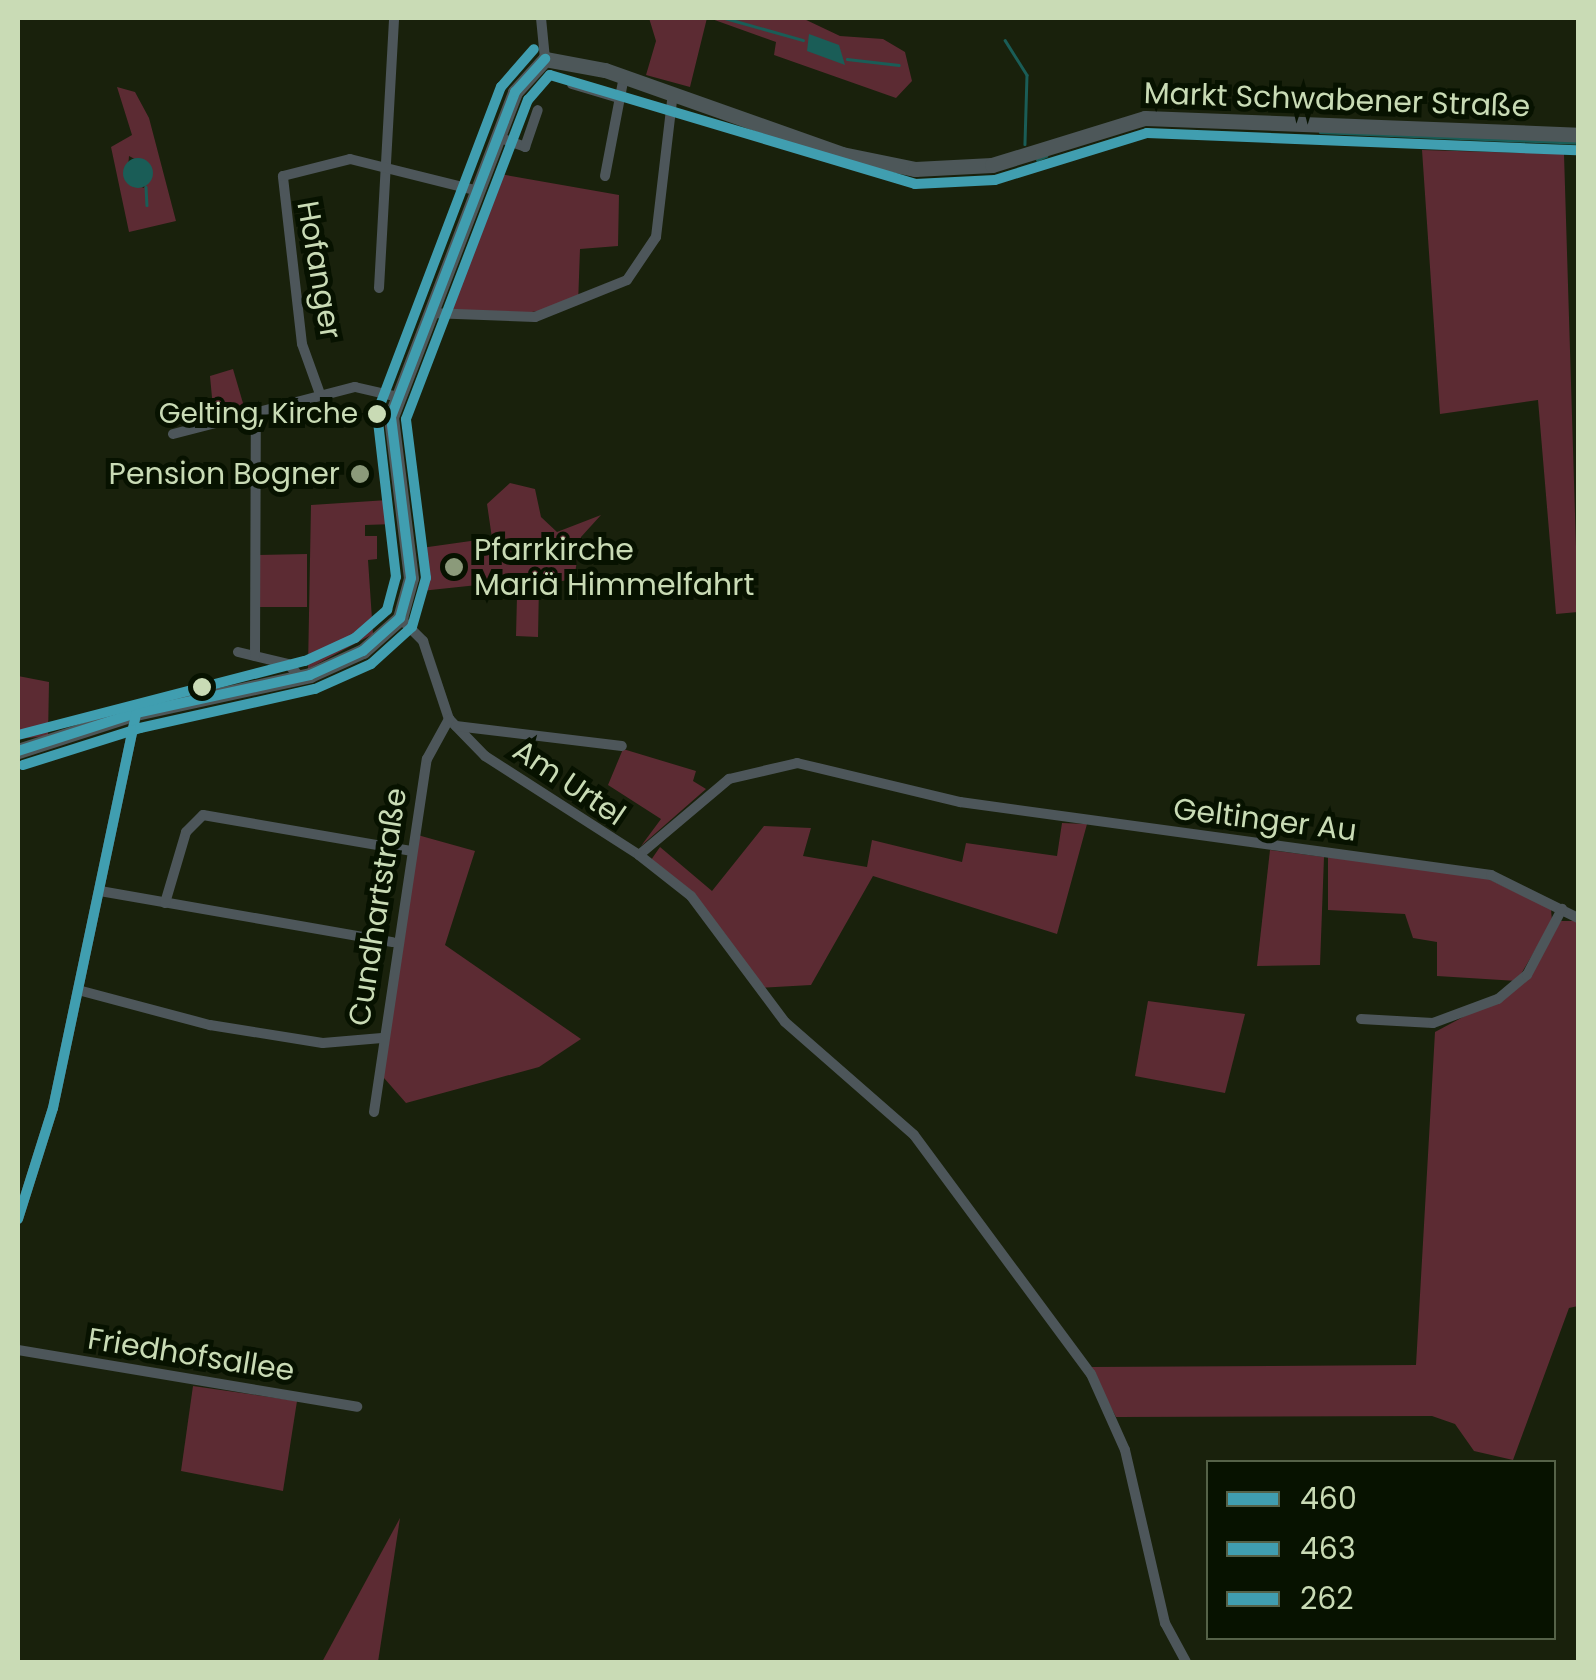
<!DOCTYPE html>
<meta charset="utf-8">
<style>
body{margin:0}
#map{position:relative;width:1596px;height:1680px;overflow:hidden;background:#19210c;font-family:Poppins,sans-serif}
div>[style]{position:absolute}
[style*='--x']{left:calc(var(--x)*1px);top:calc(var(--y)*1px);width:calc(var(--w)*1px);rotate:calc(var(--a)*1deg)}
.green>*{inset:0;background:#5c2b33}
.water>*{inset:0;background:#1a5d57}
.round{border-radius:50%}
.stream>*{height:2.5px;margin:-1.25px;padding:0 1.25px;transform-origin:1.25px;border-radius:1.25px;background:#1a5d57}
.minor>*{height:10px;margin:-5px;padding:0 5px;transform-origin:5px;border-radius:5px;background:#4d565a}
.secondary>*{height:15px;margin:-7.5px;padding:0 7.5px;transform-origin:7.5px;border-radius:7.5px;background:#4d5759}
.bus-1>*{height:10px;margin:-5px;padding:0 5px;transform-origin:5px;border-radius:5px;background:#409eb0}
.bus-2>*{height:10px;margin:-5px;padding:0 5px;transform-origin:5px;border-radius:5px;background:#409eb0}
.bus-3>*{height:10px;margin:-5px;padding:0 5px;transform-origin:5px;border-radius:5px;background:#409eb0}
.dots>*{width:28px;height:28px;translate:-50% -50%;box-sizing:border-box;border:5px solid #071200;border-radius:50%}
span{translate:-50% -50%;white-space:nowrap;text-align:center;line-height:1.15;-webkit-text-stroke:10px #071200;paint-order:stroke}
.bus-label{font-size:28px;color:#c9dbb5}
.right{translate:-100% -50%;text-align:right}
.street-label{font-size:30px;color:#c9dbb5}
.poi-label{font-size:30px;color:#c9dbb5}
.left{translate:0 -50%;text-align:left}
.frame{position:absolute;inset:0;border:20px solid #c9dbb5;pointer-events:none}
.legend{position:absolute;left:1206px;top:1460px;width:350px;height:180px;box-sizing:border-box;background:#071200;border:2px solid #556248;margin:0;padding:12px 18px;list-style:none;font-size:30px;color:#c9dbb5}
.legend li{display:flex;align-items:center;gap:20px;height:50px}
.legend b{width:50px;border:2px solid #556248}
</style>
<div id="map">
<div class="green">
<div style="clip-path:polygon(649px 18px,707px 18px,690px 87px,646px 75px,656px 41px)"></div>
<div style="clip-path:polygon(709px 18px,802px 18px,840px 36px,883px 39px,905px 52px,912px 81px,896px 98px,774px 55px,776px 42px)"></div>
<div style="clip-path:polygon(evenodd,117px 87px,135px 92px,149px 118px,176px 221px,129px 232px,111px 147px,132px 135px,117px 87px,129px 156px,150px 167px,144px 188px,127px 181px,129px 156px)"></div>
<div style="clip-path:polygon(1422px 150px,1564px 154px,1578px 612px,1556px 614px,1538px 400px,1440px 414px)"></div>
<div style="clip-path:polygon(500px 174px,619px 195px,618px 246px,580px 249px,578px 305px,512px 315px,447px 310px)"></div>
<div style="clip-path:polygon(233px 369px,245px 410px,214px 419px,210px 376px)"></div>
<div style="clip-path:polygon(510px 483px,535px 489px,541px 517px,557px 532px,601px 515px,581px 537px,574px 579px,539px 585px,538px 637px,516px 636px,517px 596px,506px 582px,421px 591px,421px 548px,492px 538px,487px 504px)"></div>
<div style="clip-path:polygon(388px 500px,394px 524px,365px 525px,365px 536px,377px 536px,377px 559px,368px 560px,373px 634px,308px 669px,311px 505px)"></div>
<div style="clip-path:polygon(307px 554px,307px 607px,257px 607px,258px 555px)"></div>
<div style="clip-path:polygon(18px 676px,49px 682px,48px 736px,18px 739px)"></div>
<div style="clip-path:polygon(623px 749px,696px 771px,693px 781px,706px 789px,641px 846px,661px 819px,608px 785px)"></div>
<div style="clip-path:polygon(1062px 823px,1087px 824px,1057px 934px,873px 876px,811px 985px,758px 988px,693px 892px,651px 860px,660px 847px,712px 891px,764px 826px,811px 828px,803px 856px,867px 867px,872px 840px,962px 862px,966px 843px,1057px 856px)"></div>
<div style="clip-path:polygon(414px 834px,475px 851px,445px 945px,581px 1039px,539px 1067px,406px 1103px,384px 1078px,384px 1038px)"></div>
<div style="clip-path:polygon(1270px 850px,1324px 857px,1320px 965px,1257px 966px)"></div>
<div style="clip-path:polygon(1328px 857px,1482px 876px,1551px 909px,1552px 921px,1517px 981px,1437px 976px,1437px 942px,1413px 938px,1405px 914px,1328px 910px)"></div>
<div style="clip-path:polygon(1561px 921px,1578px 921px,1578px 1306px,1569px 1308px,1513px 1460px,1474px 1451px,1455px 1424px,1432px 1416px,1116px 1417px,1090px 1367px,1416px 1365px,1435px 1032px,1519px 987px)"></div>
<div style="clip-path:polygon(1148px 1001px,1245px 1014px,1225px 1093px,1135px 1076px)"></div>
<div style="clip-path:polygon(193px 1386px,297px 1401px,283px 1491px,181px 1471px)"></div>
<div style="clip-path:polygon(400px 1518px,378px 1662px,322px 1662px)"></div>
</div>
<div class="water">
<div style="clip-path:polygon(809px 34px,839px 45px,845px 65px,807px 51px)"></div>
<div class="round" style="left:123px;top:158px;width:30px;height:30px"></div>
</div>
<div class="stream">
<div style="--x:725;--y:18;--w:81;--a:15.8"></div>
<div style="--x:1005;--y:40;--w:41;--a:57.8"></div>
<div style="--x:1027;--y:75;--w:69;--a:91.7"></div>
<div style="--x:847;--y:59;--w:52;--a:6.6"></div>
<div style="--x:1320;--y:132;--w:258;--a:2.4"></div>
<div style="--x:1037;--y:160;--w:10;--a:-24"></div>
<div style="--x:146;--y:187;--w:18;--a:87"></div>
</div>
<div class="minor">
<div style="--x:541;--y:18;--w:41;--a:84.4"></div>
<div style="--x:572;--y:84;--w:49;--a:16.6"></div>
<div style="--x:498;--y:137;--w:29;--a:20"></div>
<div style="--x:525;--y:147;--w:39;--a:-71"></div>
<div style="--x:605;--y:176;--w:102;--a:-79.2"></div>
<div style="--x:379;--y:288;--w:270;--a:-86.8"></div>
<div style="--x:430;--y:313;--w:105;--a:2.2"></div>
<div style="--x:535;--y:317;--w:99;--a:-21.9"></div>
<div style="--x:627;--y:280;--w:52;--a:-56"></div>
<div style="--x:656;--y:237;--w:145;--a:-83.3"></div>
<div style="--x:320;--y:394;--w:53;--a:-109.8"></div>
<div style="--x:302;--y:344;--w:169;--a:-96.5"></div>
<div style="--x:283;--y:176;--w:69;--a:-14.2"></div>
<div style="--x:350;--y:159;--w:132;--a:14"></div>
<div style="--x:173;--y:434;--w:188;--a:-14.5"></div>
<div style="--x:355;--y:387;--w:44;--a:13.1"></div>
<div style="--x:400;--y:618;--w:33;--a:45"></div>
<div style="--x:423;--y:641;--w:82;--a:71.6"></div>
<div style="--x:449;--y:719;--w:52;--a:45.8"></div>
<div style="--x:485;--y:756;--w:183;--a:32.7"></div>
<div style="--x:639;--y:855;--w:118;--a:-40.2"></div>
<div style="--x:729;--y:779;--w:70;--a:-13.2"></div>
<div style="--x:797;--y:763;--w:168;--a:13.5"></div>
<div style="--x:960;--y:802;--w:536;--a:7.83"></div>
<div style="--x:1491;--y:875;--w:97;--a:26.3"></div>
<div style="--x:238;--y:652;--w:51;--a:13.5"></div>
<div style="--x:288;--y:664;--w:19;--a:47"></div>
<div style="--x:255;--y:656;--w:242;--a:-89.8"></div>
<div style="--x:456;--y:726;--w:167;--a:6.9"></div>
<div style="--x:639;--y:855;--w:66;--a:38.3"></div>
<div style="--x:691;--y:896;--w:157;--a:53.3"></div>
<div style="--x:785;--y:1022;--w:171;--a:41.2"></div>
<div style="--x:914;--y:1135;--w:297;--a:53.5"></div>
<div style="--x:1091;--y:1374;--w:83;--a:65.9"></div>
<div style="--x:1125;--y:1450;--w:178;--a:77"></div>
<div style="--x:1165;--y:1623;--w:44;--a:61.7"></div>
<div style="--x:100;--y:891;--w:297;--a:9.9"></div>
<div style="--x:165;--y:903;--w:74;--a:-73.5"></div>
<div style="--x:186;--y:832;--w:24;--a:-45"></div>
<div style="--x:203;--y:815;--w:211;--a:9.8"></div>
<div style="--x:78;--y:990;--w:137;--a:14.9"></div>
<div style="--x:210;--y:1025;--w:114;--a:9.1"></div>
<div style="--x:323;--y:1043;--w:59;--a:-4.8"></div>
<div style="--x:1361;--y:1019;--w:72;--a:3.2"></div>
<div style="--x:1433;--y:1023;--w:69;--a:-20.3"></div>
<div style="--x:1498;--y:999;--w:38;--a:-40"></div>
<div style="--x:1527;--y:975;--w:75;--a:-62.1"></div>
<div style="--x:374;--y:1112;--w:357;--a:-81.5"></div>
<div style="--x:427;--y:759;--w:46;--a:-61.2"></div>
<div style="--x:18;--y:1219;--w:116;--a:-72.5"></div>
<div style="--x:53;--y:1108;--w:404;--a:-78.1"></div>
<div style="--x:18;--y:1350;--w:344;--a:9.5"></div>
</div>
<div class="secondary">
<div style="--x:18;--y:751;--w:124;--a:-17.9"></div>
<div style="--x:136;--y:713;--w:178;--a:-12.3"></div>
<div style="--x:310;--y:675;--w:58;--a:-24.4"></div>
<div style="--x:363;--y:651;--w:50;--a:-41.7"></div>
<div style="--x:400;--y:618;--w:41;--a:-74.6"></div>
<div style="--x:411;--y:578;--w:162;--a:-97.1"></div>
<div style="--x:391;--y:417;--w:348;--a:-69.1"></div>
<div style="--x:515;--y:92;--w:45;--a:-47.7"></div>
<div style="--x:545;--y:59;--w:61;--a:10.4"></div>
<div style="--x:605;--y:70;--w:251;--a:19.5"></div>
<div style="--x:842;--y:154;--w:75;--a:11.6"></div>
<div style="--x:915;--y:169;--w:77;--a:-3"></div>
<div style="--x:992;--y:165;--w:160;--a:-17.1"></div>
<div style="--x:1145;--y:118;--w:433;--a:2.2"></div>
</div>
<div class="bus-1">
<div style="--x:18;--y:751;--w:124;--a:-17.9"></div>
<div style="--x:136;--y:713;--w:178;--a:-12.3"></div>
<div style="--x:310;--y:675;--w:58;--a:-24.4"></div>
<div style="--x:363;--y:651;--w:50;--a:-41.7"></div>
<div style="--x:400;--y:618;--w:41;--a:-74.6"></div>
<div style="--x:411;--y:578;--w:162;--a:-97.1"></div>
<div style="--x:391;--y:417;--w:348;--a:-69.1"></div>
<div style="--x:515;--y:92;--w:45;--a:-47.7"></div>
<div style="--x:18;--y:1219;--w:116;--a:-72.5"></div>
<div style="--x:53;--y:1108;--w:404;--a:-78.1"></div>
</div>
<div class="bus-2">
<div style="--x:23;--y:765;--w:123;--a:-17.5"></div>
<div style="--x:140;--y:728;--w:179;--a:-12.6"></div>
<div style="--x:315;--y:689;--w:61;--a:-24.1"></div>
<div style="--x:371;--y:664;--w:55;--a:-42.1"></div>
<div style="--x:412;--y:627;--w:51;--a:-74.1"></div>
<div style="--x:426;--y:578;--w:160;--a:-97.2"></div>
<div style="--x:406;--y:419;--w:342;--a:-69.1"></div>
<div style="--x:528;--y:100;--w:33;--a:-49"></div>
<div style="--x:550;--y:75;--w:381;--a:16.6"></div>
<div style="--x:915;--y:184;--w:80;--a:-2.9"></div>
<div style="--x:995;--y:180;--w:159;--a:-17.2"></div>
<div style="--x:1147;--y:133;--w:430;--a:2.3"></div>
</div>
<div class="bus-3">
<div style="--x:18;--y:735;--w:296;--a:-14.5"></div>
<div style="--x:305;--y:661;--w:55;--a:-24.7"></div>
<div style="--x:355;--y:638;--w:43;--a:-41.2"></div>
<div style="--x:387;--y:610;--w:34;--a:-75"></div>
<div style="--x:396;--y:577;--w:165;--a:-96.6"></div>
<div style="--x:377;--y:413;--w:349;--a:-69.2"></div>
<div style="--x:501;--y:87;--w:50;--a:-49"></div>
</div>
<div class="dots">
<div style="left:377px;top:414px;background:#c9dbb5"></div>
<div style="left:360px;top:474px;background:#8b9a7a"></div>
<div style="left:454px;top:567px;background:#8b9a7a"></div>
<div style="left:202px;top:687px;background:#c9dbb5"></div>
</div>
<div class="bus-label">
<span class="right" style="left:358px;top:414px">Gelting, Kirche</span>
</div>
<div class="street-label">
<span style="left:1337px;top:100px;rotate:2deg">Markt Schwabener Straße</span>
<span style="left:319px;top:270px;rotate:80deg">Hofanger</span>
<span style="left:569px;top:783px;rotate:34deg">Am Urtel</span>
<span style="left:1265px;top:820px;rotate:7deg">Geltinger Au</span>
<span style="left:378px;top:907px;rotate:-81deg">Cundhartstraße</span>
<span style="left:191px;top:1355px;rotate:9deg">Friedhofsallee</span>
</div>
<div class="poi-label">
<span class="right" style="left:340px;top:474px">Pension Bogner</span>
<span class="left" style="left:474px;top:567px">Pfarrkirche<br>Mariä Himmelfahrt</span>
</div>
<div class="frame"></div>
<ul class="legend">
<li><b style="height:12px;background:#409eb0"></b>460</li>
<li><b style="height:12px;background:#409eb0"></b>463</li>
<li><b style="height:12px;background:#409eb0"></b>262</li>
</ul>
</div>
